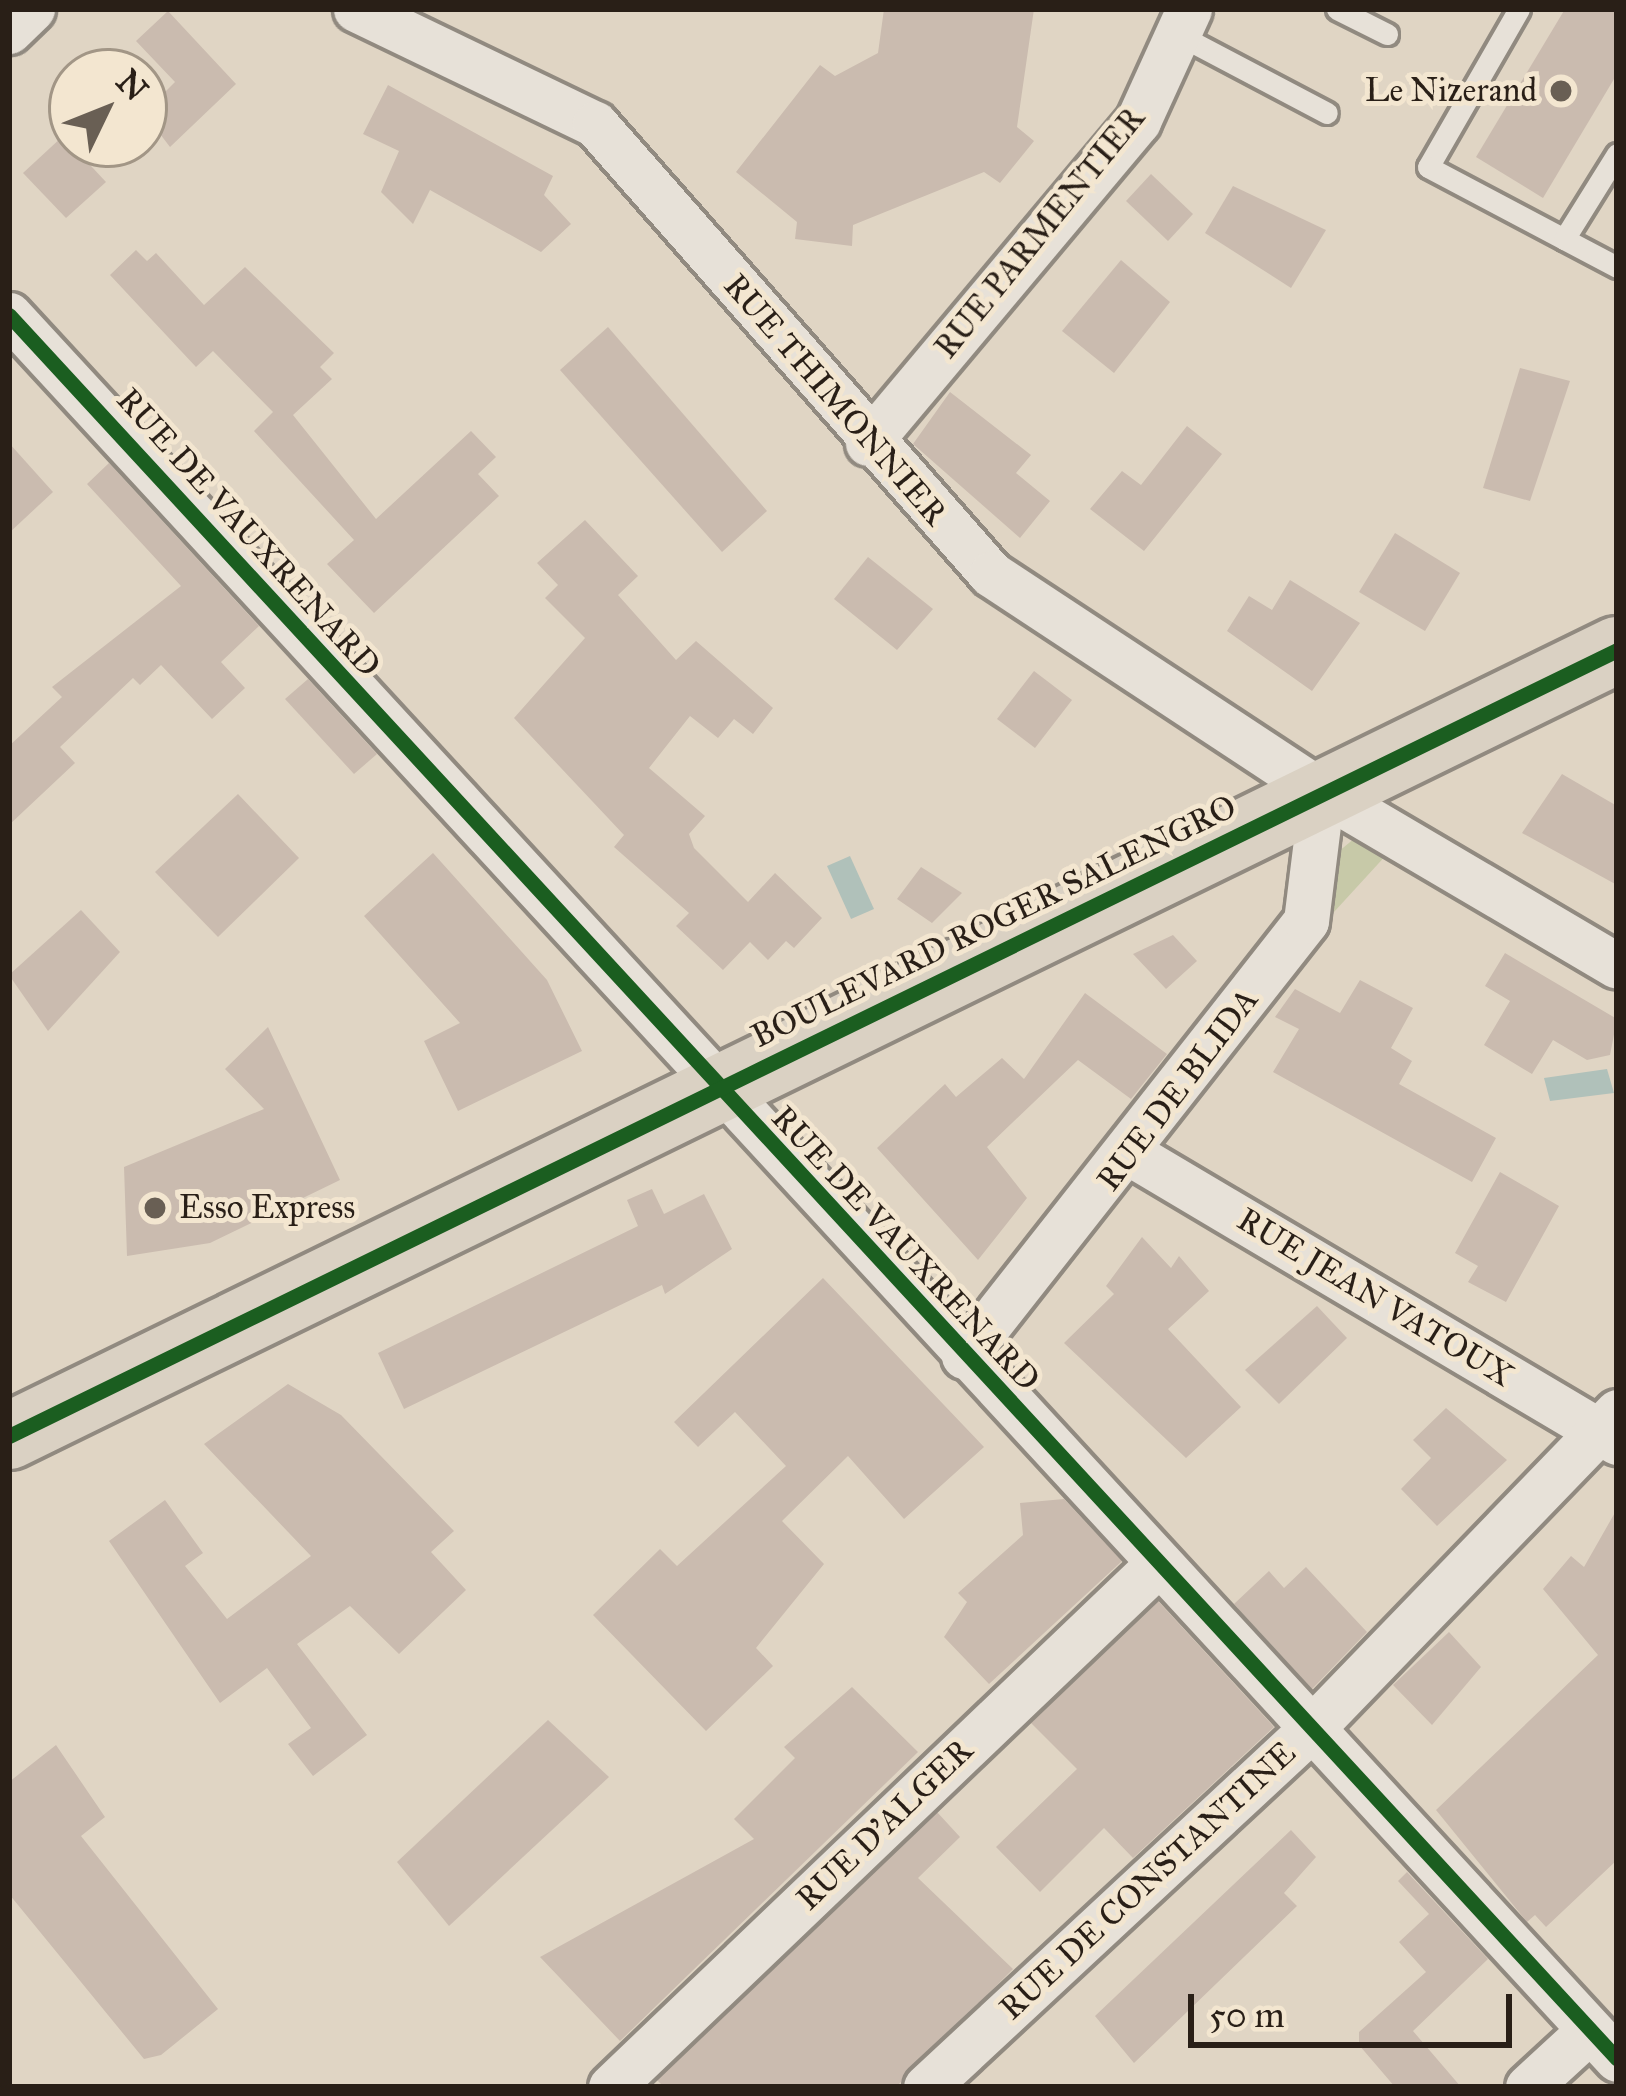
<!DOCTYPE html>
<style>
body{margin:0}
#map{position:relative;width:1626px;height:2096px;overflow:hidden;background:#e0d5c4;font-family:"IM FELL Great Primer",serif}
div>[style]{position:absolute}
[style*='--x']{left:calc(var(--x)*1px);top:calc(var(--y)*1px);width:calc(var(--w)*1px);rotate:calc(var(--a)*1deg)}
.green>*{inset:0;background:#c7c9a8}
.water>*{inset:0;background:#b0c1ba}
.building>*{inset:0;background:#cabbaf}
.roads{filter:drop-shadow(3px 0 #918a80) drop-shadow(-3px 0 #918a80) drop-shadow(0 3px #918a80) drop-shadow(0 -3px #918a80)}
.service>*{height:21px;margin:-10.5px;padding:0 10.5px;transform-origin:10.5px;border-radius:10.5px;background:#e7e1d8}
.minor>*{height:45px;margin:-22.5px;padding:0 22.5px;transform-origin:22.5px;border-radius:22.5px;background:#e7e1d8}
.primary>*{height:66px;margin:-33px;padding:0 33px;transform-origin:33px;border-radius:33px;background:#dad1c3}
.cycleway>*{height:15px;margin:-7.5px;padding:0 7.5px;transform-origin:7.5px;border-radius:7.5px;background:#1b5e20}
.dots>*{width:33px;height:33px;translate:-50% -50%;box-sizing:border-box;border:6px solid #f3e6d0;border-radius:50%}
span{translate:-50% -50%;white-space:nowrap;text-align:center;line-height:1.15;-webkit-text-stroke:10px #f3e6d0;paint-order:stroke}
.poi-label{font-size:33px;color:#291f17}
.right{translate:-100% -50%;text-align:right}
.left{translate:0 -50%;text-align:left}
.street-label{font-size:33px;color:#291f17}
.frame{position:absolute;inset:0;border:12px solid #291f17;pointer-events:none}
.north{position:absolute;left:48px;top:48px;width:120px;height:120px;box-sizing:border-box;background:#f3e6d0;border:3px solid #a29686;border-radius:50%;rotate:47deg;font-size:33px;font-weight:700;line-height:48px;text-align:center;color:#291f17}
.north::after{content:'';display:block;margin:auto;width:42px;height:54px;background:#695f54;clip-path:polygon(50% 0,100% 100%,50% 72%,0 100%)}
.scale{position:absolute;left:1188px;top:1994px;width:324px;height:54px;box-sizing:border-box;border:6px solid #291f17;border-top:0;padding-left:15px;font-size:36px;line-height:42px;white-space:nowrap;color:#291f17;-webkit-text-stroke:9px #f3e6d0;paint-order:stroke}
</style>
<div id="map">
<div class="green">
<div style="clip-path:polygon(1355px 838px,1389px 852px,1334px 912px,1327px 861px)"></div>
</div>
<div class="water">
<div style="clip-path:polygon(850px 856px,874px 909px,851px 919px,827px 866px)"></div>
<div style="clip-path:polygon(1607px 1069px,1614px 1093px,1550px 1101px,1544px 1078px)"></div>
</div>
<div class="building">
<div style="clip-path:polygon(884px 9px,1034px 9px,1017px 127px,1034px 141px,1000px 183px,984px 172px,853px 225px,852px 246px,795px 239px,797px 222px,736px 172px,820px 65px,835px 76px,878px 53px)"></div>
<div style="clip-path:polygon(1565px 9px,1617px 9px,1617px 74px,1543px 198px,1476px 157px)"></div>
<div style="clip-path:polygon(168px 11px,236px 84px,170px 147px,144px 113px,175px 82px,136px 41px)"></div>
<div style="clip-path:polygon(388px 85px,553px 176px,544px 195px,571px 224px,541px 252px,430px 190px,413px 224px,381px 192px,399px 151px,363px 134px)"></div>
<div style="clip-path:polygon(63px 136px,106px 182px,66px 218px,23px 173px)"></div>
<div style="clip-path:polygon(1151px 174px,1193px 214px,1168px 241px,1126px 201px)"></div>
<div style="clip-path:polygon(1233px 186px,1326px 230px,1291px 288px,1205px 233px)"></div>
<div style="clip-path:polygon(136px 250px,147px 261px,156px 253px,204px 305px,245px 267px,334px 353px,320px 367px,332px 379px,293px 415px,376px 519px,471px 431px,496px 457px,478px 474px,499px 496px,374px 613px,327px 564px,354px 540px,254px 431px,273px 412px,213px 351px,196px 367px,110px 275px)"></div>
<div style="clip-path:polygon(1121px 260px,1170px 302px,1114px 373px,1062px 331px)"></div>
<div style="clip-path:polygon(608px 327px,767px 511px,722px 552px,560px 370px)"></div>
<div style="clip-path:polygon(1520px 368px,1570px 381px,1530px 501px,1483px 488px)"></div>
<div style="clip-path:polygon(950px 392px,1031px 455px,1016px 473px,1050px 501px,1020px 538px,913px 444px)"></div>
<div style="clip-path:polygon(1187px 426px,1222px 454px,1144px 551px,1090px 509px,1122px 471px,1141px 485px)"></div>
<div style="clip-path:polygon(9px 443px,53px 492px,9px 533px)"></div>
<div style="clip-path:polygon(109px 463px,259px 626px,221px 662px,245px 688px,212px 719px,161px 665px,140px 685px,133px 678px,60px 747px,75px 763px,9px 825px,9px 746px,62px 697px,52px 687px,181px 586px,87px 484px)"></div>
<div style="clip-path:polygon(585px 520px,638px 576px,618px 595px,676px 660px,696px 641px,773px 708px,753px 734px,734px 719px,718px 738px,690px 716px,649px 768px,705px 816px,689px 834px,694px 848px,748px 902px,775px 873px,822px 918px,794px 948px,786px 941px,768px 960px,750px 942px,723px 970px,676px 926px,689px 913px,614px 847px,624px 835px,514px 718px,585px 638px,545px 598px,558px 585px,537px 563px)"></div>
<div style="clip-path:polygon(1395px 533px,1460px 573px,1425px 631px,1359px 592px)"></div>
<div style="clip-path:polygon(868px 557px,933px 609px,897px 650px,834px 599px)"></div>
<div style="clip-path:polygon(1290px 580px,1360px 623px,1312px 691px,1227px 631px,1249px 596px,1272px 610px)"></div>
<div style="clip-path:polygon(1034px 671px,1072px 700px,1035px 748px,997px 719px)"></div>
<div style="clip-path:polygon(308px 679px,377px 754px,354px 774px,285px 699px)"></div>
<div style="clip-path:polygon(1562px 774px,1617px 806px,1617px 885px,1522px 833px)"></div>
<div style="clip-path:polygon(238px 794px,299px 858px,218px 937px,155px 872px)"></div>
<div style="clip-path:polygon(433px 853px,547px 980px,582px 1051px,458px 1111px,424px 1041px,460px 1023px,364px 916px)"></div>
<div style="clip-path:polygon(921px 867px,962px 893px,932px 923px,897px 899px)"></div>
<div style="clip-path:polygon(81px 910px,120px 952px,48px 1031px,9px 975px)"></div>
<div style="clip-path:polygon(1173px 935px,1197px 961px,1166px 989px,1133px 954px)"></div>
<div style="clip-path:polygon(1505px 953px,1617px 1019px,1610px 1055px,1587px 1060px,1553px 1040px,1532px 1074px,1484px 1045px,1510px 1001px,1485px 986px)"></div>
<div style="clip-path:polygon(1360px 980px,1413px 1008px,1391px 1048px,1412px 1061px,1399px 1084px,1496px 1138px,1472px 1182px,1273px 1072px,1299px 1029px,1275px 1017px,1295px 989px,1340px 1013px)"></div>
<div style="clip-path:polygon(1085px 993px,1167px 1054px,1131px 1099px,1078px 1060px,987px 1147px,1027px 1198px,978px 1260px,877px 1148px,945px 1084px,956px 1097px,1002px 1058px,1024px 1079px)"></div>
<div style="clip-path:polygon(268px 1027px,340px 1180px,210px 1243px,127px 1256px,124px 1167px,264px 1109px,225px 1069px)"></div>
<div style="clip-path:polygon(1500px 1172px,1559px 1206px,1506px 1302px,1468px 1282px,1478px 1266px,1455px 1253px)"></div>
<div style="clip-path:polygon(652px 1189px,664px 1214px,704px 1194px,732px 1249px,665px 1294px,662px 1285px,404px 1409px,378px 1353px,638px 1226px,627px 1200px)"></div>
<div style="clip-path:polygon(1142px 1237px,1171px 1268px,1179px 1256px,1209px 1291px,1168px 1329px,1241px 1407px,1186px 1458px,1064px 1343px,1114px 1294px,1106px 1286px)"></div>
<div style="clip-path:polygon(823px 1278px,984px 1447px,904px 1519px,848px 1456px,782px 1521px,824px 1564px,756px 1648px,773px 1666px,706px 1731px,593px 1615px,660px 1549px,677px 1566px,786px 1466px,735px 1412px,698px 1447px,674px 1422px)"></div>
<div style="clip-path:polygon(1317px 1306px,1347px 1338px,1279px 1404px,1245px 1370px)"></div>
<div style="clip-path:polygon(288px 1384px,341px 1415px,454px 1531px,431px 1552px,466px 1590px,399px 1654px,350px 1606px,297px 1644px,367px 1735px,313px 1776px,288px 1744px,311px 1728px,267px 1668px,220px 1703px,109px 1541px,165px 1500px,203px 1553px,185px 1566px,227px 1619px,311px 1556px,204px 1444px)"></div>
<div style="clip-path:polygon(1446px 1408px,1507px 1460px,1437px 1526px,1401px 1489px,1431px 1458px,1413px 1440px)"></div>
<div style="clip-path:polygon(1064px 1499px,1122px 1561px,989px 1684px,944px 1637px,967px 1602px,958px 1593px,1023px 1535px,1020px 1503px)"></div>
<div style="clip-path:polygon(1617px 1509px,1617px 1860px,1546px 1927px,1535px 1915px,1527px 1922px,1436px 1810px,1598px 1655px,1543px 1589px,1571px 1556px,1584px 1567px)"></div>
<div style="clip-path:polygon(1306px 1567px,1367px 1632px,1312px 1689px,1234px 1604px,1269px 1571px,1284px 1588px)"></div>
<div style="clip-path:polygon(1158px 1601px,1274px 1727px,1133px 1858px,1104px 1828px,1040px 1892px,996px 1847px,1077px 1769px,1031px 1723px)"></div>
<div style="clip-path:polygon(1449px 1632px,1481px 1667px,1432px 1725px,1393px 1685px)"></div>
<div style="clip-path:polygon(852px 1687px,918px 1752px,620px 2041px,540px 1957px,754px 1839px,734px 1819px,795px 1758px,784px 1747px)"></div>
<div style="clip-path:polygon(548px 1720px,609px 1777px,449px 1926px,397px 1862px)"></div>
<div style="clip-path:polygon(56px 1745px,105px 1817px,81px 1836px,218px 2009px,161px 2055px,144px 2059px,9px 1894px,9px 1782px)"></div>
<div style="clip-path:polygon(937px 1812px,960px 1837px,918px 1878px,1013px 1969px,896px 2087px,664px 2087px,657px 2080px)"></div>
<div style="clip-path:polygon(1291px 1830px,1316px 1857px,1284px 1893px,1297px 1906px,1134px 2063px,1095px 2016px)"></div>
<div style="clip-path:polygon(1407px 1872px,1488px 1959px,1413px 2031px,1461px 2087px,1395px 2087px,1359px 2045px,1359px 2032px,1426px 1972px,1399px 1942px,1429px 1914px,1398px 1881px)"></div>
</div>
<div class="roads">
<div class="service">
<div style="--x:1337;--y:9;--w:56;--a:26.6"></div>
<div style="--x:1519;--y:9;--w:182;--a:119.9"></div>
<div style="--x:1428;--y:167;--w:154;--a:27.9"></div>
<div style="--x:1179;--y:35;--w:167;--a:27.8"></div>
<div style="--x:1617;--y:154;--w:100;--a:121.9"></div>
<div style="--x:1564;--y:239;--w:60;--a:27.8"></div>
</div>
<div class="minor">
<div style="--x:356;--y:9;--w:265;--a:25.7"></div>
<div style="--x:595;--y:124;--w:599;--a:48.65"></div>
<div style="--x:991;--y:574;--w:396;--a:33.4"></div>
<div style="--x:1322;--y:792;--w:342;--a:30.5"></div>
<div style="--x:9;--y:31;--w:32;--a:-44"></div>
<div style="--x:9;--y:315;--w:2372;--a:47.32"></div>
<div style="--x:868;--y:443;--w:420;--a:-50"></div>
<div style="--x:1138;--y:121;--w:123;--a:-65.5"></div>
<div style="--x:1133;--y:1155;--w:563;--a:30.67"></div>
<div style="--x:964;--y:1356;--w:553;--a:-51.83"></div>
<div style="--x:1306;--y:921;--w:130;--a:-82.9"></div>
<div style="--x:611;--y:2087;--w:758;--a:-43.72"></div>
<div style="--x:926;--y:2087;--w:524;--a:-42.91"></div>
<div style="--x:1310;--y:1730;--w:442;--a:-46"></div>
<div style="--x:1528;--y:2087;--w:84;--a:-42.6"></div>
</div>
<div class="primary">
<div style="--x:9;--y:1436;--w:1790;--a:-26.05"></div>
</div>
</div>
<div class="cycleway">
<div style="--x:9;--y:315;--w:2372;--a:47.32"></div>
<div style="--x:9;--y:1436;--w:1790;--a:-26.05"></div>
</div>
<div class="dots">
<div style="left:1561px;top:91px;background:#695f54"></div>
<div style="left:155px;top:1208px;background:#695f54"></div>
</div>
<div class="poi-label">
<span class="right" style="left:1537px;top:91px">Le Nizerand</span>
<span class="left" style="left:179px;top:1208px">Esso Express</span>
</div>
<div class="street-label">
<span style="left:1040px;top:233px;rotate:-51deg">RUE PARMENTIER</span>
<span style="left:835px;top:400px;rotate:49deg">RUE THIMONNIER</span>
<span style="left:248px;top:533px;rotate:48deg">RUE DE VAUXRENARD</span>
<span style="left:994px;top:922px;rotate:-26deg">BOULEVARD ROGER SALENGRO</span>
<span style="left:1178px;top:1090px;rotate:-53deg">RUE DE BLIDA</span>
<span style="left:905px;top:1249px;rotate:47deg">RUE DE VAUXRENARD</span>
<span style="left:1375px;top:1298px;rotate:31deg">RUE JEAN VATOUX</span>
<span style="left:885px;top:1825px;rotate:-44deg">RUE D'ALGER</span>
<span style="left:1148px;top:1881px;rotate:-43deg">RUE DE CONSTANTINE</span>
</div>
<div class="frame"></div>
<div class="north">N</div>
<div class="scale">50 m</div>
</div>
